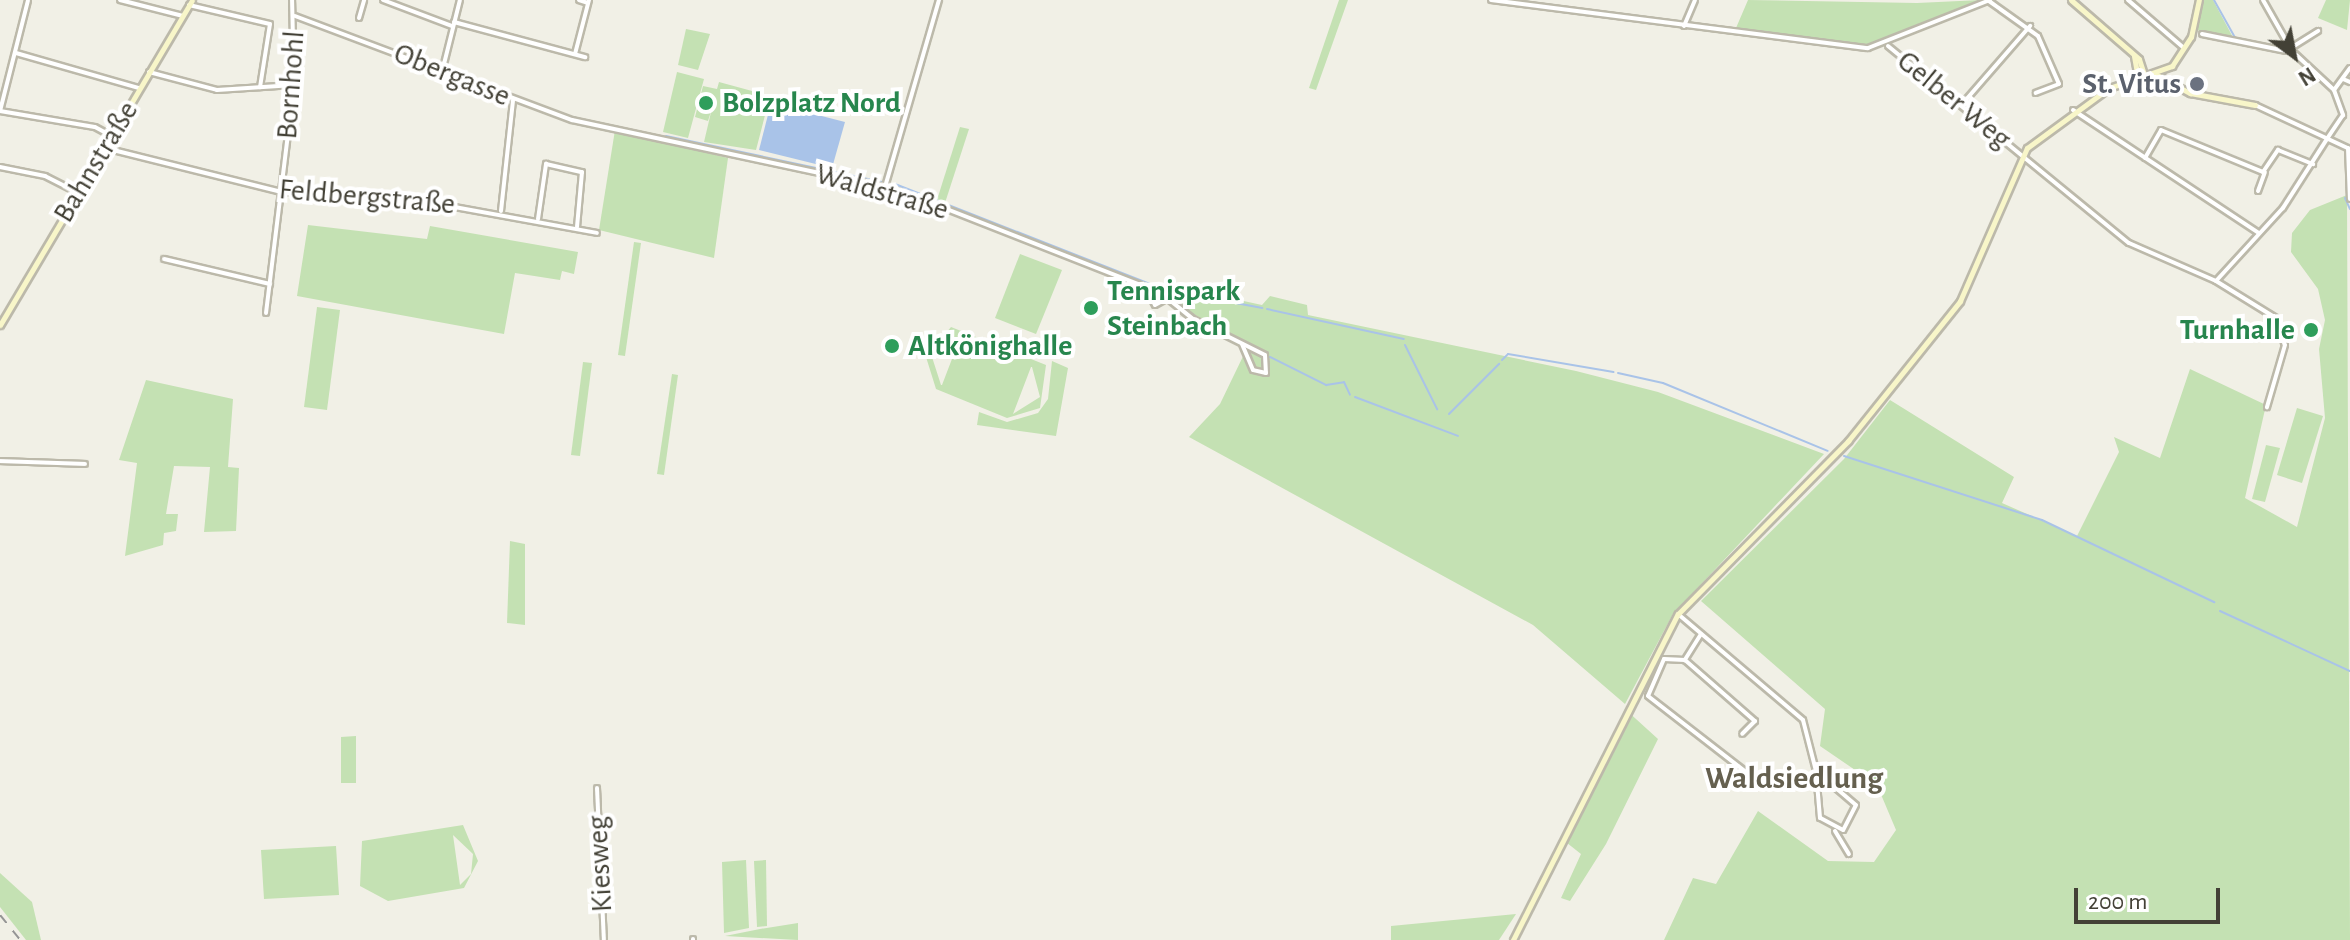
<!DOCTYPE html>
<meta charset="utf-8">
<style>
body{margin:0}
#map{position:relative;width:2350px;height:940px;overflow:hidden;background:#f1f0e6;font-family:"Alegreya Sans",sans-serif}
div>[style]{position:absolute}
[style*='--x']{left:calc(var(--x)*1px);top:calc(var(--y)*1px);width:calc(var(--w)*1px);rotate:calc(var(--a)*1deg)}
.green>*{inset:0;background:#c4e1b3}
.water>*{inset:0;background:#a9c3e8}
.stream>*{height:2px;margin:-1px;padding:0 1px;transform-origin:1px;border-radius:1px;background:#a9c3e8}
.roads{filter:drop-shadow(2px 0 #bcb9aa) drop-shadow(-2px 0 #bcb9aa) drop-shadow(0 2px #bcb9aa) drop-shadow(0 -2px #bcb9aa)}
.street>*{height:4px;margin:-2px;padding:0 2px;transform-origin:2px;border-radius:2px;background:#fff}
.secondary>*{height:5px;margin:-2.5px;padding:0 2.5px;transform-origin:2.5px;border-radius:2.5px;background:#f8f6c9}
.rail>*{height:2px;margin-top:-1px;transform-origin:0;background:repeating-linear-gradient(90deg,#959595 0 10px,transparent 0 20px)}
.dots>*{width:22px;height:22px;translate:-50% -50%;box-sizing:border-box;border:4px solid #fff;border-radius:50%}
span{translate:-50% -50%;white-space:nowrap;text-align:center;line-height:1.15;-webkit-text-stroke:8px #fff;paint-order:stroke}
.street-label{font-size:30px;color:#434136}
.worship-label{font-size:30px;color:#5b616d;font-weight:700}
.right{translate:-100% -50%;text-align:right}
.leisure-label{font-size:30px;color:#27864d;font-weight:700}
.left{translate:0 -50%;text-align:left}
.neighbourhood-label{font-size:32px;color:#65604f;font-weight:700}
.north{position:absolute;left:2254px;top:16px;width:80px;height:80px;-webkit-text-stroke:6px #fff;paint-order:stroke;rotate:148deg;font-size:22px;font-weight:700;line-height:32px;text-align:center;color:#434136}
.north::after{content:'';display:block;margin:auto;width:28px;height:36px;background:#434136;clip-path:polygon(50% 0,100% 100%,50% 72%,0 100%)}
.scale{position:absolute;left:2074px;top:888px;width:146px;height:36px;box-sizing:border-box;border:4px solid #434136;border-top:0;padding-left:10px;font-size:24px;line-height:28px;white-space:nowrap;color:#434136;-webkit-text-stroke:6px #fff;paint-order:stroke}
</style>
<div id="map">
<div class="green">
<div style="clip-path:polygon(1339px 0,1348px 0,1316px 90px,1309px 88px)"></div>
<div style="clip-path:polygon(1748px 0,1917px 3px,1981px 0,1867px 45px,1736px 28px)"></div>
<div style="clip-path:polygon(2204px 0,2213px 0,2236px 43px,2197px 30px)"></div>
<div style="clip-path:polygon(2326px 0,2350px 0,2347px 30px,2318px 18px)"></div>
<div style="clip-path:polygon(686px 29px,710px 34px,698px 70px,678px 65px)"></div>
<div style="clip-path:polygon(677px 72px,704px 79px,688px 138px,663px 132px)"></div>
<div style="clip-path:polygon(719px 82px,770px 96px,756px 150px,704px 142px,712px 108px,708px 121px,695px 117px,703px 86px,717px 89px)"></div>
<div style="clip-path:polygon(960px 127px,969px 129px,944px 206px,936px 203px)"></div>
<div style="clip-path:polygon(615px 130px,728px 158px,714px 258px,599px 230px)"></div>
<div style="clip-path:polygon(2347px 195px,2350px 940px,1664px 940px,1693px 878px,1716px 884px,1758px 811px,1828px 861px,1874px 862px,1896px 830px,1877px 785px,1820px 746px,1825px 709px,1701px 601px,1844px 459px,1890px 400px,2014px 477px,2002px 503px,2077px 536px,2119px 452px,2114px 437px,2160px 458px,2190px 369px,2266px 405px,2245px 498px,2297px 527px,2325px 418px,2319px 349px,2325px 320px,2318px 289px,2291px 252px,2292px 233px,2310px 210px)"></div>
<div style="clip-path:polygon(308px 225px,427px 239px,430px 226px,578px 252px,574px 274px,562px 271px,560px 280px,515px 273px,504px 334px,297px 296px)"></div>
<div style="clip-path:polygon(634px 242px,641px 243px,625px 356px,618px 355px)"></div>
<div style="clip-path:polygon(1020px 254px,1062px 270px,1036px 334px,995px 318px)"></div>
<div style="clip-path:polygon(1170px 285px,1262px 305px,1270px 296px,1307px 305px,1308px 315px,1576px 371px,1658px 392px,1824px 454px,1673px 614px,1625px 704px,1533px 625px,1189px 437px,1220px 404px,1248px 346px,1166px 298px)"></div>
<div style="clip-path:polygon(317px 307px,340px 310px,327px 410px,304px 407px)"></div>
<div style="clip-path:polygon(evenodd,951px 327px,1046px 365px,1040px 408px,1007px 418px,936px 389px,926px 357px,951px 327px,960px 338px,942px 385px,941px 385px,932px 357px,943px 342px,960px 338px,951px 327px,1032px 367px,1040px 397px,1013px 414px,1031px 367px,1032px 367px)"></div>
<div style="clip-path:polygon(1052px 361px,1068px 368px,1056px 436px,977px 425px,979px 412px,1007px 422px,1038px 413px,1048px 399px)"></div>
<div style="clip-path:polygon(583px 362px,592px 363px,580px 456px,571px 455px)"></div>
<div style="clip-path:polygon(672px 374px,678px 375px,664px 475px,657px 474px)"></div>
<div style="clip-path:polygon(146px 380px,233px 399px,228px 467px,239px 468px,236px 531px,204px 532px,210px 467px,174px 466px,166px 514px,178px 514px,176px 531px,164px 533px,163px 545px,125px 556px,137px 463px,119px 460px)"></div>
<div style="clip-path:polygon(2297px 408px,2323px 416px,2302px 483px,2277px 475px)"></div>
<div style="clip-path:polygon(2266px 445px,2280px 448px,2265px 502px,2252px 499px)"></div>
<div style="clip-path:polygon(510px 541px,525px 544px,525px 625px,507px 623px)"></div>
<div style="clip-path:polygon(1625px 709px,1658px 739px,1606px 844px,1570px 901px,1561px 898px,1581px 854px,1562px 839px)"></div>
<div style="clip-path:polygon(356px 736px,356px 783px,341px 783px,341px 737px)"></div>
<div style="clip-path:polygon(evenodd,463px 825px,478px 861px,464px 888px,388px 901px,360px 886px,362px 841px,463px 825px,453px 835px,473px 854px,471px 874px,460px 885px,453px 835px)"></div>
<div style="clip-path:polygon(336px 846px,339px 895px,264px 899px,261px 850px)"></div>
<div style="clip-path:polygon(746px 860px,749px 928px,724px 933px,722px 862px)"></div>
<div style="clip-path:polygon(766px 860px,767px 926px,757px 927px,754px 861px)"></div>
<div style="clip-path:polygon(0 873px,32px 902px,41px 940px,26px 940px,0 907px)"></div>
<div style="clip-path:polygon(1516px 914px,1499px 940px,1391px 940px,1391px 926px)"></div>
<div style="clip-path:polygon(798px 923px,798px 940px,725px 936px,760px 929px)"></div>
</div>
<div class="water">
<div style="clip-path:polygon(771px 103px,845px 122px,832px 168px,759px 150px)"></div>
</div>
<div class="stream">
<div style="--x:2214;--y:0;--w:49;--a:60.8"></div>
<div style="--x:666;--y:136;--w:221;--a:12"></div>
<div style="--x:895;--y:184;--w:291;--a:21.4"></div>
<div style="--x:1166;--y:290;--w:98;--a:10.6"></div>
<div style="--x:2345;--y:198;--w:12;--a:66"></div>
<div style="--x:1267;--y:309;--w:140;--a:12.4"></div>
<div style="--x:1192;--y:316;--w:34;--a:27"></div>
<div style="--x:1405;--y:345;--w:72;--a:63.4"></div>
<div style="--x:1270;--y:357;--w:63;--a:26.6"></div>
<div style="--x:1326;--y:385;--w:18;--a:-9"></div>
<div style="--x:1344;--y:382;--w:14;--a:65"></div>
<div style="--x:1502;--y:360;--w:8;--a:-45"></div>
<div style="--x:1508;--y:354;--w:107;--a:9.7"></div>
<div style="--x:1618;--y:373;--w:46;--a:12.5"></div>
<div style="--x:1663;--y:383;--w:178;--a:22.4"></div>
<div style="--x:1355;--y:397;--w:110;--a:20.7"></div>
<div style="--x:1449;--y:414;--w:71;--a:-45"></div>
<div style="--x:1844;--y:456;--w:208;--a:17.9"></div>
<div style="--x:2042;--y:520;--w:191;--a:25.5"></div>
<div style="--x:2220;--y:611;--w:143;--a:24.8"></div>
</div>
<div class="roads">
<div class="street">
<div style="--x:120;--y:0;--w:65;--a:14.3"></div>
<div style="--x:383;--y:0;--w:74;--a:20.6"></div>
<div style="--x:579;--y:0;--w:9;--a:18"></div>
<div style="--x:1491;--y:0;--w:380;--a:7.3"></div>
<div style="--x:1868;--y:48;--w:131;--a:-21.5"></div>
<div style="--x:2128;--y:0;--w:74;--a:40.6"></div>
<div style="--x:2263;--y:0;--w:59;--a:60.4"></div>
<div style="--x:2292;--y:51;--w:57;--a:42.9"></div>
<div style="--x:2334;--y:90;--w:27;--a:70"></div>
<div style="--x:2343;--y:115;--w:29;--a:124"></div>
<div style="--x:1989;--y:1;--w:60;--a:35.5"></div>
<div style="--x:2038;--y:36;--w:52;--a:66.4"></div>
<div style="--x:2059;--y:84;--w:25;--a:159"></div>
<div style="--x:189;--y:5;--w:83;--a:13.2"></div>
<div style="--x:270;--y:24;--w:64;--a:99"></div>
<div style="--x:295;--y:16;--w:296;--a:20.6"></div>
<div style="--x:572;--y:120;--w:320;--a:12.1"></div>
<div style="--x:885;--y:187;--w:52;--a:19.1"></div>
<div style="--x:934;--y:204;--w:244;--a:21.4"></div>
<div style="--x:1161;--y:293;--w:41;--a:39.1"></div>
<div style="--x:1193;--y:319;--w:80;--a:26.6"></div>
<div style="--x:1265;--y:355;--w:18;--a:87"></div>
<div style="--x:1266;--y:373;--w:13;--a:-167"></div>
<div style="--x:1253;--y:370;--w:28;--a:-113"></div>
<div style="--x:359;--y:18;--w:19;--a:-74"></div>
<div style="--x:454;--y:22;--w:136;--a:15"></div>
<div style="--x:1684;--y:26;--w:28;--a:-67"></div>
<div style="--x:2202;--y:34;--w:86;--a:11.4"></div>
<div style="--x:2286;--y:51;--w:38;--a:-32"></div>
<div style="--x:1888;--y:46;--w:311;--a:39.3"></div>
<div style="--x:2129;--y:243;--w:95;--a:23.6"></div>
<div style="--x:2216;--y:281;--w:70;--a:31.7"></div>
<div style="--x:2276;--y:318;--w:28;--a:72"></div>
<div style="--x:2285;--y:345;--w:65;--a:106.2"></div>
<div style="--x:16;--y:53;--w:128;--a:15.9"></div>
<div style="--x:575;--y:54;--w:56;--a:-75.5"></div>
<div style="--x:149;--y:72;--w:70;--a:14.8"></div>
<div style="--x:217;--y:90;--w:77;--a:-3.7"></div>
<div style="--x:441;--y:76;--w:78;--a:-76"></div>
<div style="--x:2343;--y:79;--w:8;--a:23"></div>
<div style="--x:2334;--y:90;--w:27;--a:-54"></div>
<div style="--x:1964;--y:102;--w:101;--a:-49"></div>
<div style="--x:2255;--y:105;--w:105;--a:24.9"></div>
<div style="--x:2073;--y:110;--w:223;--a:33.5"></div>
<div style="--x:0;--y:111;--w:96;--a:9.6"></div>
<div style="--x:95;--y:127;--w:19;--a:28"></div>
<div style="--x:0;--y:111;--w:114;--a:-75.8"></div>
<div style="--x:105;--y:148;--w:181;--a:14"></div>
<div style="--x:281;--y:192;--w:124;--a:2.8"></div>
<div style="--x:405;--y:198;--w:195;--a:10.3"></div>
<div style="--x:2348;--y:148;--w:51;--a:87.8"></div>
<div style="--x:2145;--y:158;--w:32;--a:-60"></div>
<div style="--x:2161;--y:130;--w:110;--a:22.4"></div>
<div style="--x:2263;--y:172;--w:27;--a:-56"></div>
<div style="--x:2278;--y:150;--w:38;--a:22"></div>
<div style="--x:0;--y:167;--w:46;--a:11.3"></div>
<div style="--x:45;--y:176;--w:37;--a:27"></div>
<div style="--x:885;--y:187;--w:195;--a:-73.9"></div>
<div style="--x:2258;--y:191;--w:20;--a:-70"></div>
<div style="--x:501;--y:211;--w:112;--a:-83.8"></div>
<div style="--x:538;--y:219;--w:56;--a:-81.7"></div>
<div style="--x:546;--y:164;--w:37;--a:13"></div>
<div style="--x:582;--y:172;--w:55;--a:95.2"></div>
<div style="--x:164;--y:259;--w:109;--a:13.3"></div>
<div style="--x:2216;--y:281;--w:99;--a:-47.5"></div>
<div style="--x:2283;--y:208;--w:82;--a:-57.5"></div>
<div style="--x:1146;--y:288;--w:19;--a:62"></div>
<div style="--x:1155;--y:305;--w:13;--a:-29"></div>
<div style="--x:266;--y:313;--w:230;--a:-83"></div>
<div style="--x:294;--y:85;--w:85;--a:-91.3"></div>
<div style="--x:0;--y:461;--w:85;--a:2"></div>
<div style="--x:1678;--y:614;--w:164;--a:40.3"></div>
<div style="--x:1803;--y:720;--w:53;--a:75.7"></div>
<div style="--x:1701;--y:634;--w:31;--a:122"></div>
<div style="--x:1685;--y:660;--w:21;--a:-177"></div>
<div style="--x:1664;--y:659;--w:40;--a:113.4"></div>
<div style="--x:1648;--y:696;--w:140;--a:37.8"></div>
<div style="--x:1685;--y:660;--w:93;--a:41.1"></div>
<div style="--x:1755;--y:721;--w:18;--a:135"></div>
<div style="--x:1816;--y:771;--w:52;--a:40.4"></div>
<div style="--x:1856;--y:805;--w:28;--a:117"></div>
<div style="--x:1843;--y:830;--w:26;--a:-152"></div>
<div style="--x:1820;--y:818;--w:47;--a:-94.9"></div>
<div style="--x:597;--y:788;--w:152;--a:87.4"></div>
<div style="--x:1835;--y:831;--w:27;--a:59"></div>
<div style="--x:693;--y:939;--w:1;--a:90"></div>
</div>
<div class="secondary">
<div style="--x:2071;--y:0;--w:90;--a:40.9"></div>
<div style="--x:2139;--y:59;--w:19;--a:72"></div>
<div style="--x:2134;--y:56;--w:23;--a:80"></div>
<div style="--x:2157;--y:75;--w:38;--a:29"></div>
<div style="--x:2190;--y:93;--w:66;--a:10.5"></div>
<div style="--x:0;--y:325;--w:377;--a:-59.4"></div>
<div style="--x:1513;--y:940;--w:365;--a:-63.2"></div>
<div style="--x:1678;--y:614;--w:243;--a:-45.5"></div>
<div style="--x:1848;--y:441;--w:179;--a:-51.3"></div>
<div style="--x:1960;--y:301;--w:167;--a:-66.4"></div>
<div style="--x:2027;--y:148;--w:102;--a:-36.2"></div>
<div style="--x:2109;--y:88;--w:67;--a:-19.2"></div>
<div style="--x:2172;--y:66;--w:35;--a:-57"></div>
<div style="--x:2191;--y:37;--w:38;--a:-78"></div>
</div>
</div>
<div class="rail">
<div style="--x:0;--y:915;--w:32;--a:51"></div>
</div>
<div class="dots">
<div style="left:2197px;top:84px;background:#6b7280"></div>
<div style="left:706px;top:103px;background:#2e9e5b"></div>
<div style="left:1091px;top:308px;background:#2e9e5b"></div>
<div style="left:2311px;top:330px;background:#2e9e5b"></div>
<div style="left:892px;top:346px;background:#2e9e5b"></div>
</div>
<div class="street-label">
<span style="left:452px;top:75px;rotate:22deg">Obergasse</span>
<span style="left:291px;top:85px;rotate:-86deg">Bornhohl</span>
<span style="left:1954px;top:100px;rotate:39deg">Gelber Weg</span>
<span style="left:96px;top:162px;rotate:-59deg">Bahnstraße</span>
<span style="left:882px;top:192px;rotate:16deg">Waldstraße</span>
<span style="left:367px;top:197px;rotate:5deg">Feldbergstraße</span>
<span style="left:600px;top:864px;rotate:-93deg">Kiesweg</span>
</div>
<div class="worship-label">
<span class="right" style="left:2181px;top:84px">St. Vitus</span>
</div>
<div class="leisure-label">
<span class="left" style="left:722px;top:103px">Bolzplatz Nord</span>
<span class="left" style="left:1107px;top:308px">Tennispark<br>Steinbach</span>
<span class="right" style="left:2295px;top:330px">Turnhalle</span>
<span class="left" style="left:908px;top:346px">Altkönighalle</span>
</div>
<div class="neighbourhood-label">
<span style="left:1794px;top:778px">Waldsiedlung</span>
</div>
<div class="north">N</div>
<div class="scale">200 m</div>
</div>
